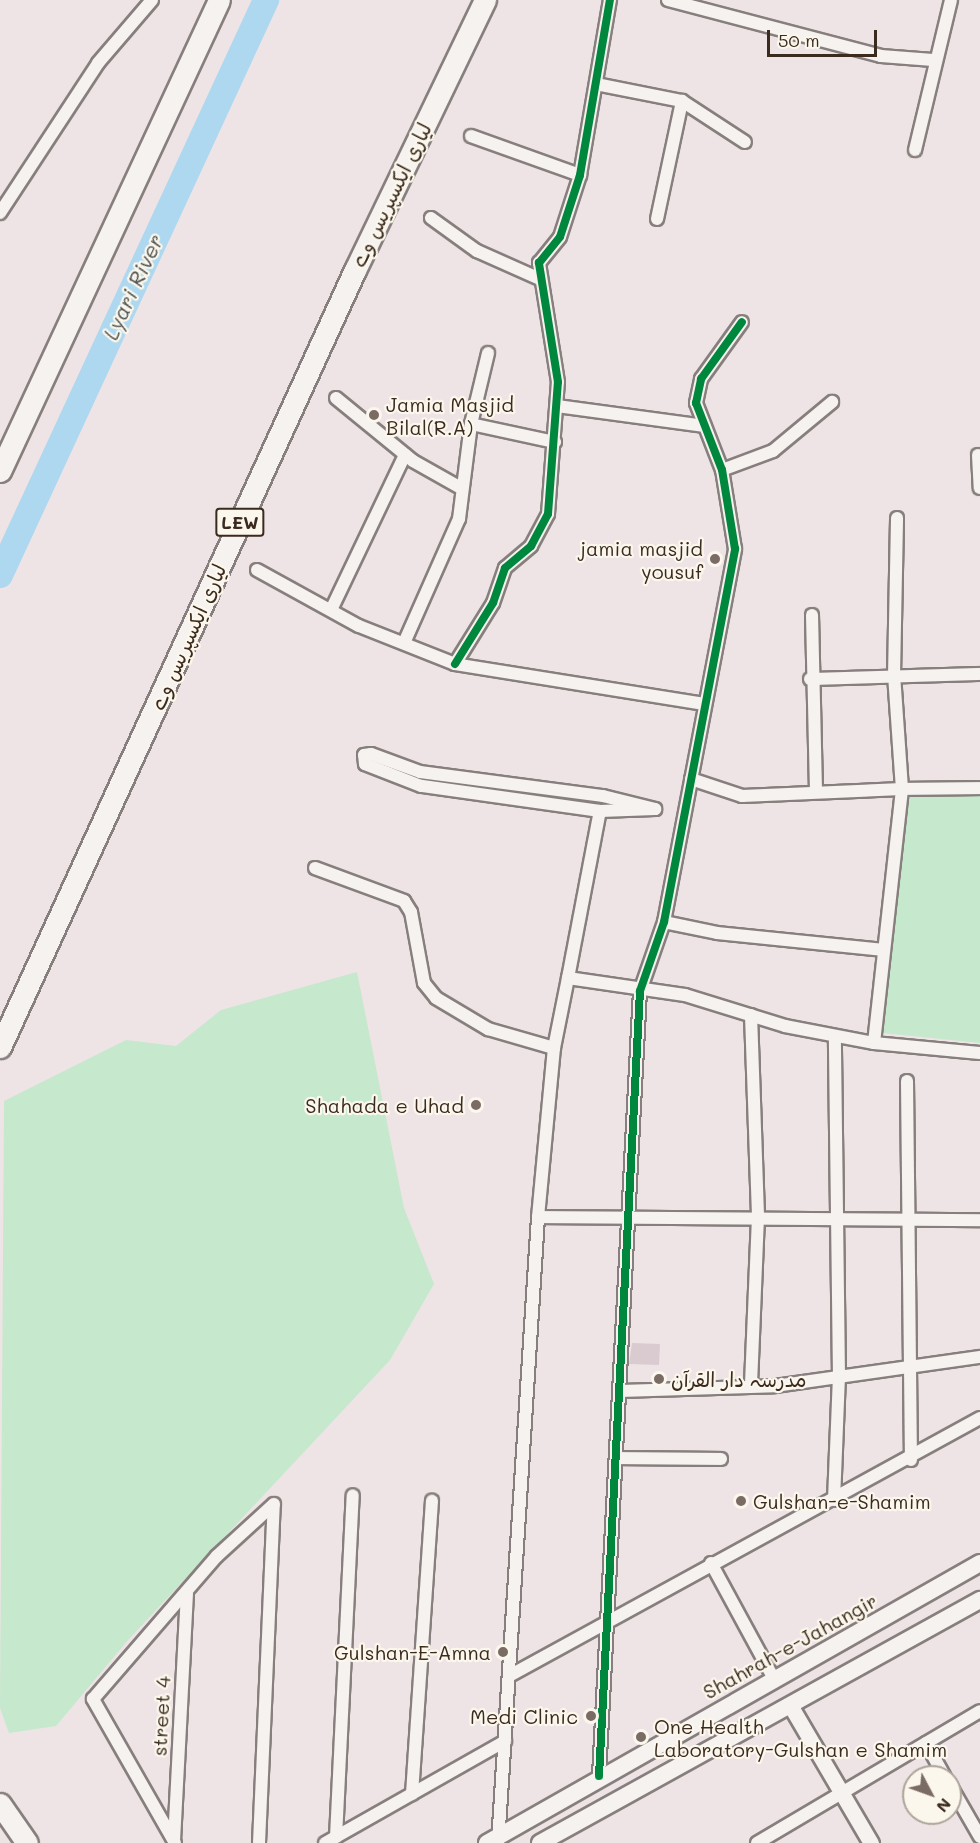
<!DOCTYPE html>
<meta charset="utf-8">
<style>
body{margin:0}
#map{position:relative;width:980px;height:1843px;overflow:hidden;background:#eee4e6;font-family:Mali,"Playpen Sans Arabic",sans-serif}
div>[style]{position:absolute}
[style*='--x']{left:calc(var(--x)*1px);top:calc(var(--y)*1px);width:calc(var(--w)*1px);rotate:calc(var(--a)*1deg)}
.green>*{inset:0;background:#c6e8cd}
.river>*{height:26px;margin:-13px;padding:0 13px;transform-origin:13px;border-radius:13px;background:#add8ef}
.building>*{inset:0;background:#d9cbd0}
.roads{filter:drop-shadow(2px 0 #877f7d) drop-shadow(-2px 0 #877f7d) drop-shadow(0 2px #877f7d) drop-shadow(0 -2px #877f7d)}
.minor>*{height:12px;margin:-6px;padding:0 6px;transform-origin:6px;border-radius:6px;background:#f5f2ef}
.tertiary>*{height:15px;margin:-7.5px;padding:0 7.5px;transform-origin:7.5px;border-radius:7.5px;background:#f5f2ef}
.secondary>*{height:16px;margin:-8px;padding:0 8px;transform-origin:8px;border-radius:8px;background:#f5f2ef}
.motorway>*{height:21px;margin:-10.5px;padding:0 10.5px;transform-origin:10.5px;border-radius:10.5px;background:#f5f2ef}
.cycleway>*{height:8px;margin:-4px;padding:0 4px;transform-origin:4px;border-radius:4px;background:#00873e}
.dots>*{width:16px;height:16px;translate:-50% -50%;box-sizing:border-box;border:3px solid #fbf7ec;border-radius:50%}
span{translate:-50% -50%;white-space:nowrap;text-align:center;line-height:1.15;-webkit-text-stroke:4.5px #fbf7ec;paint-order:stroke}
.shield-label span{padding:2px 4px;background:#fbf7ec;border:2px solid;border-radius:4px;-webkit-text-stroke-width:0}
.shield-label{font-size:18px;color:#3b2a1e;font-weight:700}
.street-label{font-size:20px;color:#3b2a1e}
.poi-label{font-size:20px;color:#3b2a1e}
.left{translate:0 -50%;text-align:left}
.right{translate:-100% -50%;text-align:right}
.water-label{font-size:21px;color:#505453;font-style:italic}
.north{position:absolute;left:902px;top:1765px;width:60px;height:60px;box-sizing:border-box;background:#fbf7ec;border:2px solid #aea59a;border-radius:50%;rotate:131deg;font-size:16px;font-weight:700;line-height:24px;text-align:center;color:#3b2a1e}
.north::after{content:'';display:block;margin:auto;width:21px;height:27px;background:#7a6b64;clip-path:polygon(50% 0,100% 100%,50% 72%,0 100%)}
.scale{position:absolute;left:767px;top:30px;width:110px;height:27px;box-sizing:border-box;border:3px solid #3b2a1e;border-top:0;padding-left:8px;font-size:18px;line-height:21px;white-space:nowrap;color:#3b2a1e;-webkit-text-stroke:4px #fbf7ec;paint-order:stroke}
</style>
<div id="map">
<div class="green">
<div style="clip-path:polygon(908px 791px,980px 792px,980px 1043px,883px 1033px)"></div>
<div style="clip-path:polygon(357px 972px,404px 1208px,434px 1284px,390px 1360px,129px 1639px,56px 1726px,9px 1733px,0 1708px,4px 1101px,126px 1040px,176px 1046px,221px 1010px)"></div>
</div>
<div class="river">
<div style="--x:0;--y:575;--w:634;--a:-65.17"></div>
</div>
<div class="building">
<div style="clip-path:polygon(632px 1343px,660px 1344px,659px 1365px,629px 1364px)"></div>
</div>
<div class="roads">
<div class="minor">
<div style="--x:668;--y:0;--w:220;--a:14.7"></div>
<div style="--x:881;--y:56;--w:52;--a:4.4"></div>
<div style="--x:596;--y:84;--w:88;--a:11.2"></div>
<div style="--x:682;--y:101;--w:75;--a:33.1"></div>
<div style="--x:471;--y:136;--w:116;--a:19.7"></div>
<div style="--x:915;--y:150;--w:154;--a:-76.5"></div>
<div style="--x:0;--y:213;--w:179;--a:-56.8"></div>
<div style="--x:98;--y:63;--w:83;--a:-49.4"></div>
<div style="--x:431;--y:218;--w:57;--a:35.7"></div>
<div style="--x:477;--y:251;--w:67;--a:23.9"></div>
<div style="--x:657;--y:219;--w:121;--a:-78"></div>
<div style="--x:336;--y:398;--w:99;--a:39.3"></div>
<div style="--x:413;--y:461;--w:55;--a:29.4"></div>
<div style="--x:557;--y:406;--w:149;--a:7.7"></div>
<div style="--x:471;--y:424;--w:86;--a:12.1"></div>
<div style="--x:978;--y:455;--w:33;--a:87"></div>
<div style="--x:722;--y:470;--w:54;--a:-20.4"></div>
<div style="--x:773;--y:451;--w:77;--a:-39.7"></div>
<div style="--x:257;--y:570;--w:116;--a:28.8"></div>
<div style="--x:359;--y:626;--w:103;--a:21.6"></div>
<div style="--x:455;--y:664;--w:253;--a:9.1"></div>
<div style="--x:331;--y:610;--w:172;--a:-64.5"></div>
<div style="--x:812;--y:615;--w:177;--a:88.7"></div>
<div style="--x:404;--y:643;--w:136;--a:-66.1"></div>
<div style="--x:459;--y:519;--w:96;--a:-82.8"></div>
<div style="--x:471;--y:424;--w:73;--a:-76.5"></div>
<div style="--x:455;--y:664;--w:72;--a:-58.1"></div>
<div style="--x:493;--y:603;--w:37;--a:-71"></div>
<div style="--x:505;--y:568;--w:34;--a:-40"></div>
<div style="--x:531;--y:546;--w:36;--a:-62"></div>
<div style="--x:548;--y:514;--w:132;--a:-85.7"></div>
<div style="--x:558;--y:382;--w:121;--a:-99.1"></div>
<div style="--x:539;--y:263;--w:33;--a:-51"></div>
<div style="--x:560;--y:237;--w:65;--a:-72.1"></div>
<div style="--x:580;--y:175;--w:178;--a:-80.3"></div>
<div style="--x:810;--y:679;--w:170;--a:-1.7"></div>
<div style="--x:371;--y:754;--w:52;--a:20.2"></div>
<div style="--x:420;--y:772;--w:185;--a:7.5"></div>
<div style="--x:603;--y:796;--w:54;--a:14"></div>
<div style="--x:655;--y:809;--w:55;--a:177.9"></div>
<div style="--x:600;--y:811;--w:181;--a:-172"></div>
<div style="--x:421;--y:786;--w:60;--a:-158.6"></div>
<div style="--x:365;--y:764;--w:9;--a:-96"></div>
<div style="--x:364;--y:755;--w:7;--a:-8"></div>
<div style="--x:691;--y:779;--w:54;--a:18.4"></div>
<div style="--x:742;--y:796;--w:160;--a:-2.5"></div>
<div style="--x:902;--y:789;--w:113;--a:-94"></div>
<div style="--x:894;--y:676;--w:158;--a:-88.9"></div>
<div style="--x:315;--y:868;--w:95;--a:20.3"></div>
<div style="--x:404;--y:901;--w:13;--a:58"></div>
<div style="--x:411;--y:912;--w:72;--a:79.6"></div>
<div style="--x:424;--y:983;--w:19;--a:51"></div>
<div style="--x:436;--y:998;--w:61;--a:30.8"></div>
<div style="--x:488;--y:1029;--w:69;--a:16.1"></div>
<div style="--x:664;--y:922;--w:54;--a:11.7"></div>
<div style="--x:717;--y:933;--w:168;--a:5.8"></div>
<div style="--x:568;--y:978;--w:170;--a:-79.2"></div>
<div style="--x:751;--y:1015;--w:202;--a:88"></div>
<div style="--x:758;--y:1217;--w:169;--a:92.4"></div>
<div style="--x:874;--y:1043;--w:256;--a:-83.7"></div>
<div style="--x:902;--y:789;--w:78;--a:-0.7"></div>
<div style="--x:907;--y:1081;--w:379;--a:89.4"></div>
<div style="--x:538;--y:1217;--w:442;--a:0.4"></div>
<div style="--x:620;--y:1391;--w:155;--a:-1.8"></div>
<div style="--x:775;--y:1386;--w:207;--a:-8.1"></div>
<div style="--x:616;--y:1458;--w:105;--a:0.5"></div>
<div style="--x:834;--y:1500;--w:123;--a:-87.7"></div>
<div style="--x:839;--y:1377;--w:341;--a:-90.7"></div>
<div style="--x:711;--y:1563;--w:132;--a:61.5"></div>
<div style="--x:509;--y:1676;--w:537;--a:-28.71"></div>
<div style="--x:926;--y:1743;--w:39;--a:61"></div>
<div style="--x:599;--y:1776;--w:786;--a:-87.01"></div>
<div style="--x:640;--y:991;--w:73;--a:-70.8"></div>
<div style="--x:664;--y:922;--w:380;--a:-79.2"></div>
<div style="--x:735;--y:549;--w:80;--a:-99.3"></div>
<div style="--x:722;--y:470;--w:72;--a:-111.2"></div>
<div style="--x:696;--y:403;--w:25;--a:-78"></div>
<div style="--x:701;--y:379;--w:70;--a:-54.3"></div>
<div style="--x:950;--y:1785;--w:60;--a:60"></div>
<div style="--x:412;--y:1794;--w:294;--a:-86.1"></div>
<div style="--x:336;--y:1837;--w:342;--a:-87.2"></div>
<div style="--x:174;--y:1841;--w:248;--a:-87"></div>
<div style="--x:175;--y:1843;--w:166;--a:-119.7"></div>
<div style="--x:93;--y:1699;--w:189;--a:-49.1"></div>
<div style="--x:217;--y:1556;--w:77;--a:-42.4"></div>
<div style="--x:259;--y:1843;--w:339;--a:-87.5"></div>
<div style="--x:325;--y:1843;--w:207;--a:-29.5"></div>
<div style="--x:498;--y:1843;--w:627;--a:-86.34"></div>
<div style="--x:538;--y:1217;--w:170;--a:-84.6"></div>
<div style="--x:554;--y:1048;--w:71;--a:-78.7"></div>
<div style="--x:568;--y:978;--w:118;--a:8.3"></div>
<div style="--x:685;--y:995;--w:105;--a:17.2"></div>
<div style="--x:785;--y:1026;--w:91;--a:10.8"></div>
<div style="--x:874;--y:1043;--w:106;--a:5.4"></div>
<div style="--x:757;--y:1843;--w:259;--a:-30.6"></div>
</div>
<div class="tertiary">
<div style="--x:790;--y:1705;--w:160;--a:59.6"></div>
</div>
<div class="secondary">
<div style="--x:487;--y:1843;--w:567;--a:-29.59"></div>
<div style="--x:540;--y:1843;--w:503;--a:-28.91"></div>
</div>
<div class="motorway">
<div style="--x:0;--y:471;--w:519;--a:-65.06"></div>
<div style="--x:0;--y:1047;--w:854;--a:-65.45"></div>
<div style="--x:355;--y:270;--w:300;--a:-64.3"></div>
<div style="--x:0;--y:1804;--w:47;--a:55.3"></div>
</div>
</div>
<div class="cycleway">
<div style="--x:455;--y:664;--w:72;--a:-58.1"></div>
<div style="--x:493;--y:603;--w:37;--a:-71"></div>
<div style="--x:505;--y:568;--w:34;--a:-40"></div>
<div style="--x:531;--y:546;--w:36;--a:-62"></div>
<div style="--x:548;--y:514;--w:132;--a:-85.7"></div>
<div style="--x:558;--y:382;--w:121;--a:-99.1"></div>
<div style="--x:539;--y:263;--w:33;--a:-51"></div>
<div style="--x:560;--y:237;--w:65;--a:-72.1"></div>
<div style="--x:580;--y:175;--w:178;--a:-80.3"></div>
<div style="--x:599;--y:1776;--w:786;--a:-87.01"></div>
<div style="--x:640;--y:991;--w:73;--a:-70.8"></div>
<div style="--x:664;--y:922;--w:380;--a:-79.2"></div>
<div style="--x:735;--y:549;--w:80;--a:-99.3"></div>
<div style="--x:722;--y:470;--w:72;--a:-111.2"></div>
<div style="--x:696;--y:403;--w:25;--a:-78"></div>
<div style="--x:701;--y:379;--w:70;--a:-54.3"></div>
</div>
<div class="dots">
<div style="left:374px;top:415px;background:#7a6b64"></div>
<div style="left:715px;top:559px;background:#7a6b64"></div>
<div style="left:476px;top:1105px;background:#7a6b64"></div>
<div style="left:659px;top:1379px;background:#7a6b64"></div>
<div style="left:741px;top:1501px;background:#7a6b64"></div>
<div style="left:503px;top:1652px;background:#7a6b64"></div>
<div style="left:591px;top:1716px;background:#7a6b64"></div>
<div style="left:641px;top:1737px;background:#7a6b64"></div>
</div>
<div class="shield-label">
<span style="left:240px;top:522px">LEW</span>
</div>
<div class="street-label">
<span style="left:391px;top:195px;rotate:-64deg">لیاری ایکسپریس وے</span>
<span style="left:188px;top:637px;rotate:-66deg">لیاری ایکسپریس وے</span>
<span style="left:790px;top:1646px;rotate:-29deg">Shahrah-e-Jahangir</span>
<span style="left:161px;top:1716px;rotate:-87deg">street 4</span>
</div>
<div class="poi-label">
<span class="left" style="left:386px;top:416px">Jamia Masjid<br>Bilal(R.A)</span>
<span class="right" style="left:703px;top:560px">jamia masjid<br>yousuf</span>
<span class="right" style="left:464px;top:1105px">Shahada e Uhad</span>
<span class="left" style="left:671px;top:1379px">مدرسہ دار القرآن</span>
<span class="left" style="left:753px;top:1501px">Gulshan-e-Shamim</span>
<span class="right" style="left:491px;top:1652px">Gulshan-E-Amna</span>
<span class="right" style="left:578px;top:1716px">Medi Clinic</span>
<span class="left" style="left:654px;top:1738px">One Health<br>Laboratory-Gulshan e Shamim</span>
</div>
<div class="water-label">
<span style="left:133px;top:287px;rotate:-65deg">Lyari River</span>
</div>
<div class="north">N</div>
<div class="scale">50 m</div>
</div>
